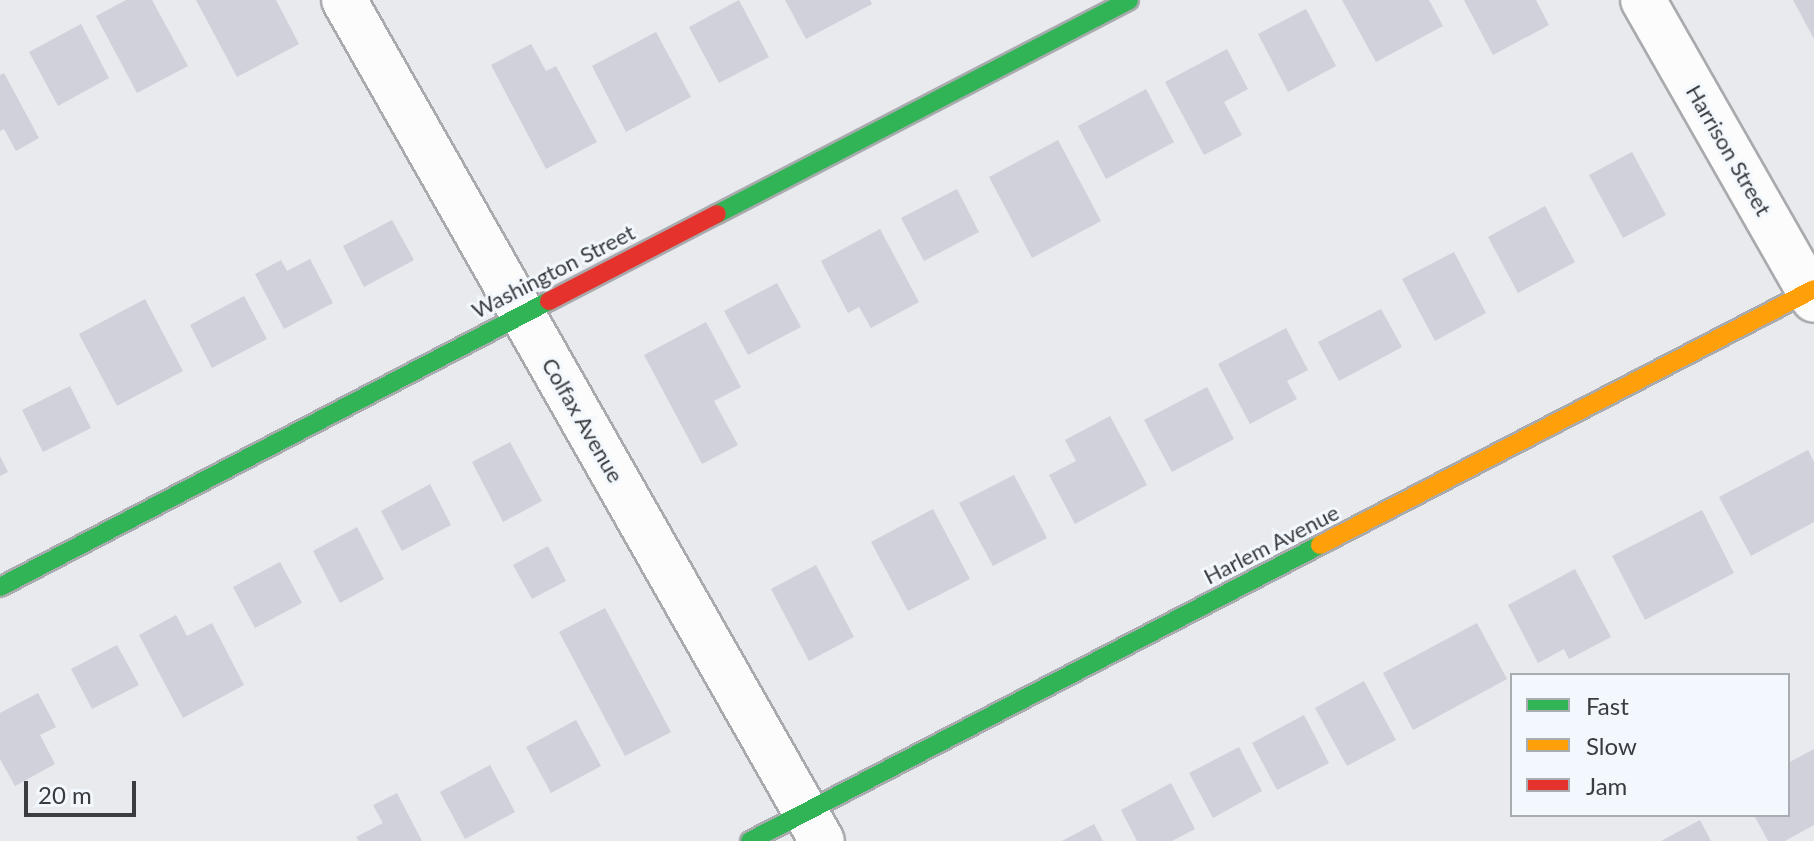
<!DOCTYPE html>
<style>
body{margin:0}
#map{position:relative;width:1814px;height:841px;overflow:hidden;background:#e8eaed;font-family:Lato,sans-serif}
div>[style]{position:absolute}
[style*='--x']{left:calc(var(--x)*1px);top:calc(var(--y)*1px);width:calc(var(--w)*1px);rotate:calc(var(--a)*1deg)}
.building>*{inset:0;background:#d0d1db}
.roads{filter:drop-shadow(2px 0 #a8aaad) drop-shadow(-2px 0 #a8aaad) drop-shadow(0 2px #a8aaad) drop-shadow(0 -2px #a8aaad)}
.street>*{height:44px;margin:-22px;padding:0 22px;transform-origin:22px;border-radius:22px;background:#fcfcfc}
.fast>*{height:18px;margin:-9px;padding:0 9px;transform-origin:9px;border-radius:9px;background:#30b455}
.slow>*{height:18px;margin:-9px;padding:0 9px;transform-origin:9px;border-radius:9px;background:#ff9f0a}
.jam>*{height:18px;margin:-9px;padding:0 9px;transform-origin:9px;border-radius:9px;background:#e5322d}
span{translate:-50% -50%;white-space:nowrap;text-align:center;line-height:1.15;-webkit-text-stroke:6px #f2f8fd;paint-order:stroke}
.street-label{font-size:22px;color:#3a3c3f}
.legend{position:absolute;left:1510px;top:673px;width:280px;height:144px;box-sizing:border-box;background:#f2f8fd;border:2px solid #a8adb1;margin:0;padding:10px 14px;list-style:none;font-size:24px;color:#3a3c3f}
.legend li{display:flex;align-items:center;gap:16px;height:40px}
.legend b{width:40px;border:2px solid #a8adb1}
.scale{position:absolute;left:24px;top:781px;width:112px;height:36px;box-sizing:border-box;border:4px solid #3a3c3f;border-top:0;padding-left:10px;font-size:24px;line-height:28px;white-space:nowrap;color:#3a3c3f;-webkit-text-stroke:6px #f2f8fd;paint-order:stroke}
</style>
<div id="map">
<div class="building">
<div style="clip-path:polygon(126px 0,152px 0,188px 66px,137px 93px,96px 16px)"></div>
<div style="clip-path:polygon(196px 0,276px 0,299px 44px,237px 77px)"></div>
<div style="clip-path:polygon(739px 0,769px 57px,719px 83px,689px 27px)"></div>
<div style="clip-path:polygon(785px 0,870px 0,872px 4px,806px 39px)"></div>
<div style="clip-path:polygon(1342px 0,1429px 0,1443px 26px,1376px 62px)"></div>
<div style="clip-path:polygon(1464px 0,1536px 0,1549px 25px,1493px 55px)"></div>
<div style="clip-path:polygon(1793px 0,1814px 0,1814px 39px)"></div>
<div style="clip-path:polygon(1306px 9px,1336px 66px,1288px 92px,1258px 34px)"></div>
<div style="clip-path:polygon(81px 24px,109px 78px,58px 106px,29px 52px)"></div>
<div style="clip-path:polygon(656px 32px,691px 97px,626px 132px,592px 66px)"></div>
<div style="clip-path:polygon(531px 44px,546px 71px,556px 66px,597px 142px,546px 169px,491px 65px)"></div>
<div style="clip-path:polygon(1227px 49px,1248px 89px,1224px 102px,1242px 135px,1204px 155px,1165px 82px)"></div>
<div style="clip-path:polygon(4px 73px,39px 138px,16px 151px,4px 129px,0 131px,0 75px)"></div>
<div style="clip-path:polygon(1146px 89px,1174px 142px,1106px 179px,1078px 126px)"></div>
<div style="clip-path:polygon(1058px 140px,1101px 221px,1032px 258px,989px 177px)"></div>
<div style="clip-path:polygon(1632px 152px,1666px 215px,1623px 238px,1589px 175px)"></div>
<div style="clip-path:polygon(957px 189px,979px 232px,924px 261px,901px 218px)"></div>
<div style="clip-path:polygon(1545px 206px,1575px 262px,1518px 293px,1488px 237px)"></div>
<div style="clip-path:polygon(392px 220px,414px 260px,364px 287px,343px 246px)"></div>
<div style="clip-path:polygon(880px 229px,919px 302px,871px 328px,859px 307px,848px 313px,821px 261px)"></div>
<div style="clip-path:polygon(1454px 252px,1486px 313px,1435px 341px,1402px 279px)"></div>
<div style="clip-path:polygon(310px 259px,333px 303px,284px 329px,255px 274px,281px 260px,287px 271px)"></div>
<div style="clip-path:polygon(777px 283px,801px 327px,748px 355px,724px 311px)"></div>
<div style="clip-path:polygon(244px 296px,267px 339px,212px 368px,190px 325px)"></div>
<div style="clip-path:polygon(145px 299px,183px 371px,117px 406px,79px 334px)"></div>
<div style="clip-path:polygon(1381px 309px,1402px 347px,1339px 381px,1318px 342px)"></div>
<div style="clip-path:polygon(706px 322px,741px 387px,714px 401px,738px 445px,702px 464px,644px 355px)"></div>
<div style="clip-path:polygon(1286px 328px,1308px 370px,1287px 381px,1297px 399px,1250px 424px,1218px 364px)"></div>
<div style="clip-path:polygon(70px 386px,91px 428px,43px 452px,22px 410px)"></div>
<div style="clip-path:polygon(1207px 387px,1234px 439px,1172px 472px,1144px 420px)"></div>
<div style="clip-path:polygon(1110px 416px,1147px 485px,1075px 524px,1049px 475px,1076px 461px,1065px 440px)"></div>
<div style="clip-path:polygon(510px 442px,542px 501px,503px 522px,472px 462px)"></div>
<div style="clip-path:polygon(1808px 450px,1814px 462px,1814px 522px,1751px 556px,1719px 497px)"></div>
<div style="clip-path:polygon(0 456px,8px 472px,0 476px)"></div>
<div style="clip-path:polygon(1014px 475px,1047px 538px,993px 566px,959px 503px)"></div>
<div style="clip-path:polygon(430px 484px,451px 525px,402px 551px,381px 511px)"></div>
<div style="clip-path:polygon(933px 509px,970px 579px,908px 611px,871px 542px)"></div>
<div style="clip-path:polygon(1702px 510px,1734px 573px,1645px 620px,1612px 556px)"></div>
<div style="clip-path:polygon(357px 527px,384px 579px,340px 603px,313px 551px)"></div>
<div style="clip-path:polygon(548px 546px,566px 581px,532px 599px,513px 565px)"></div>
<div style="clip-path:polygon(280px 562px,302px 603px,255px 628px,233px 587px)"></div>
<div style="clip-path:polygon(816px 565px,854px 637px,809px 661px,771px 589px)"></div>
<div style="clip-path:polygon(1575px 569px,1611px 637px,1569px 659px,1564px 649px,1538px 663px,1508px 605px)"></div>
<div style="clip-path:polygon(605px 608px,671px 732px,625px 756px,559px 632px)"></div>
<div style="clip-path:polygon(176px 615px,187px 636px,212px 623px,244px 685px,183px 718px,139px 635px)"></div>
<div style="clip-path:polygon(1477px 623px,1507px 679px,1413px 730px,1383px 673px)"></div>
<div style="clip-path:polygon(117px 645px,139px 685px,92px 709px,71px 669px)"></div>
<div style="clip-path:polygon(1364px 681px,1396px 740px,1347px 766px,1315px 708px)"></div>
<div style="clip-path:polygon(38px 693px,56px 727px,40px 735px,55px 764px,15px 786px,0 759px,0 713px)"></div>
<div style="clip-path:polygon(1304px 715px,1329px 763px,1277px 790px,1252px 743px)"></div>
<div style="clip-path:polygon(576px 720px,601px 766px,551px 793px,526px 747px)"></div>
<div style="clip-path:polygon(1239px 747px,1262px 791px,1213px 818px,1189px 773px)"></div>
<div style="clip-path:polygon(1814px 749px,1814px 825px,1785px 841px,1768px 841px,1754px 815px,1788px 815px,1788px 763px)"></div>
<div style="clip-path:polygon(490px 765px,515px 812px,465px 839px,440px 792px)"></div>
<div style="clip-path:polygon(1171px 783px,1195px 829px,1172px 841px,1137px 841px,1121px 810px)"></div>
<div style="clip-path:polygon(397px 793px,422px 841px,359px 841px,356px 837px,383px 823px,373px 805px)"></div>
<div style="clip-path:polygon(1700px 820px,1711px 841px,1661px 841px)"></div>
<div style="clip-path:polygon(1094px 824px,1103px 841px,1062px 841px)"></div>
</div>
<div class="roads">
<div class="street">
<div style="--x:344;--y:0;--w:967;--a:60.39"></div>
<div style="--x:1643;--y:0;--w:345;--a:60.3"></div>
</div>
<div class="fast">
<div style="--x:717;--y:214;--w:464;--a:-27.4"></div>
<div style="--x:0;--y:587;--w:619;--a:-27.52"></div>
<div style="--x:750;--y:841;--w:642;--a:-27.44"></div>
</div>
<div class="slow">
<div style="--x:1320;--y:545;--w:556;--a:-27.39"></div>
</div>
<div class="jam">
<div style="--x:549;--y:301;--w:189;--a:-27.4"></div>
</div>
</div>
<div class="street-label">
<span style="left:1729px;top:150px;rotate:60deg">Harrison Street</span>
<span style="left:553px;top:271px;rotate:-27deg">Washington Street</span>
<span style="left:583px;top:420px;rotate:60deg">Colfax Avenue</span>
<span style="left:1271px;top:544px;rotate:-27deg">Harlem Avenue</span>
</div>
<ul class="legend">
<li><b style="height:10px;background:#30b455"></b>Fast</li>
<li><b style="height:10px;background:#ff9f0a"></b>Slow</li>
<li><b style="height:10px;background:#e5322d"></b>Jam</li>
</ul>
<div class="scale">20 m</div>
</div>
